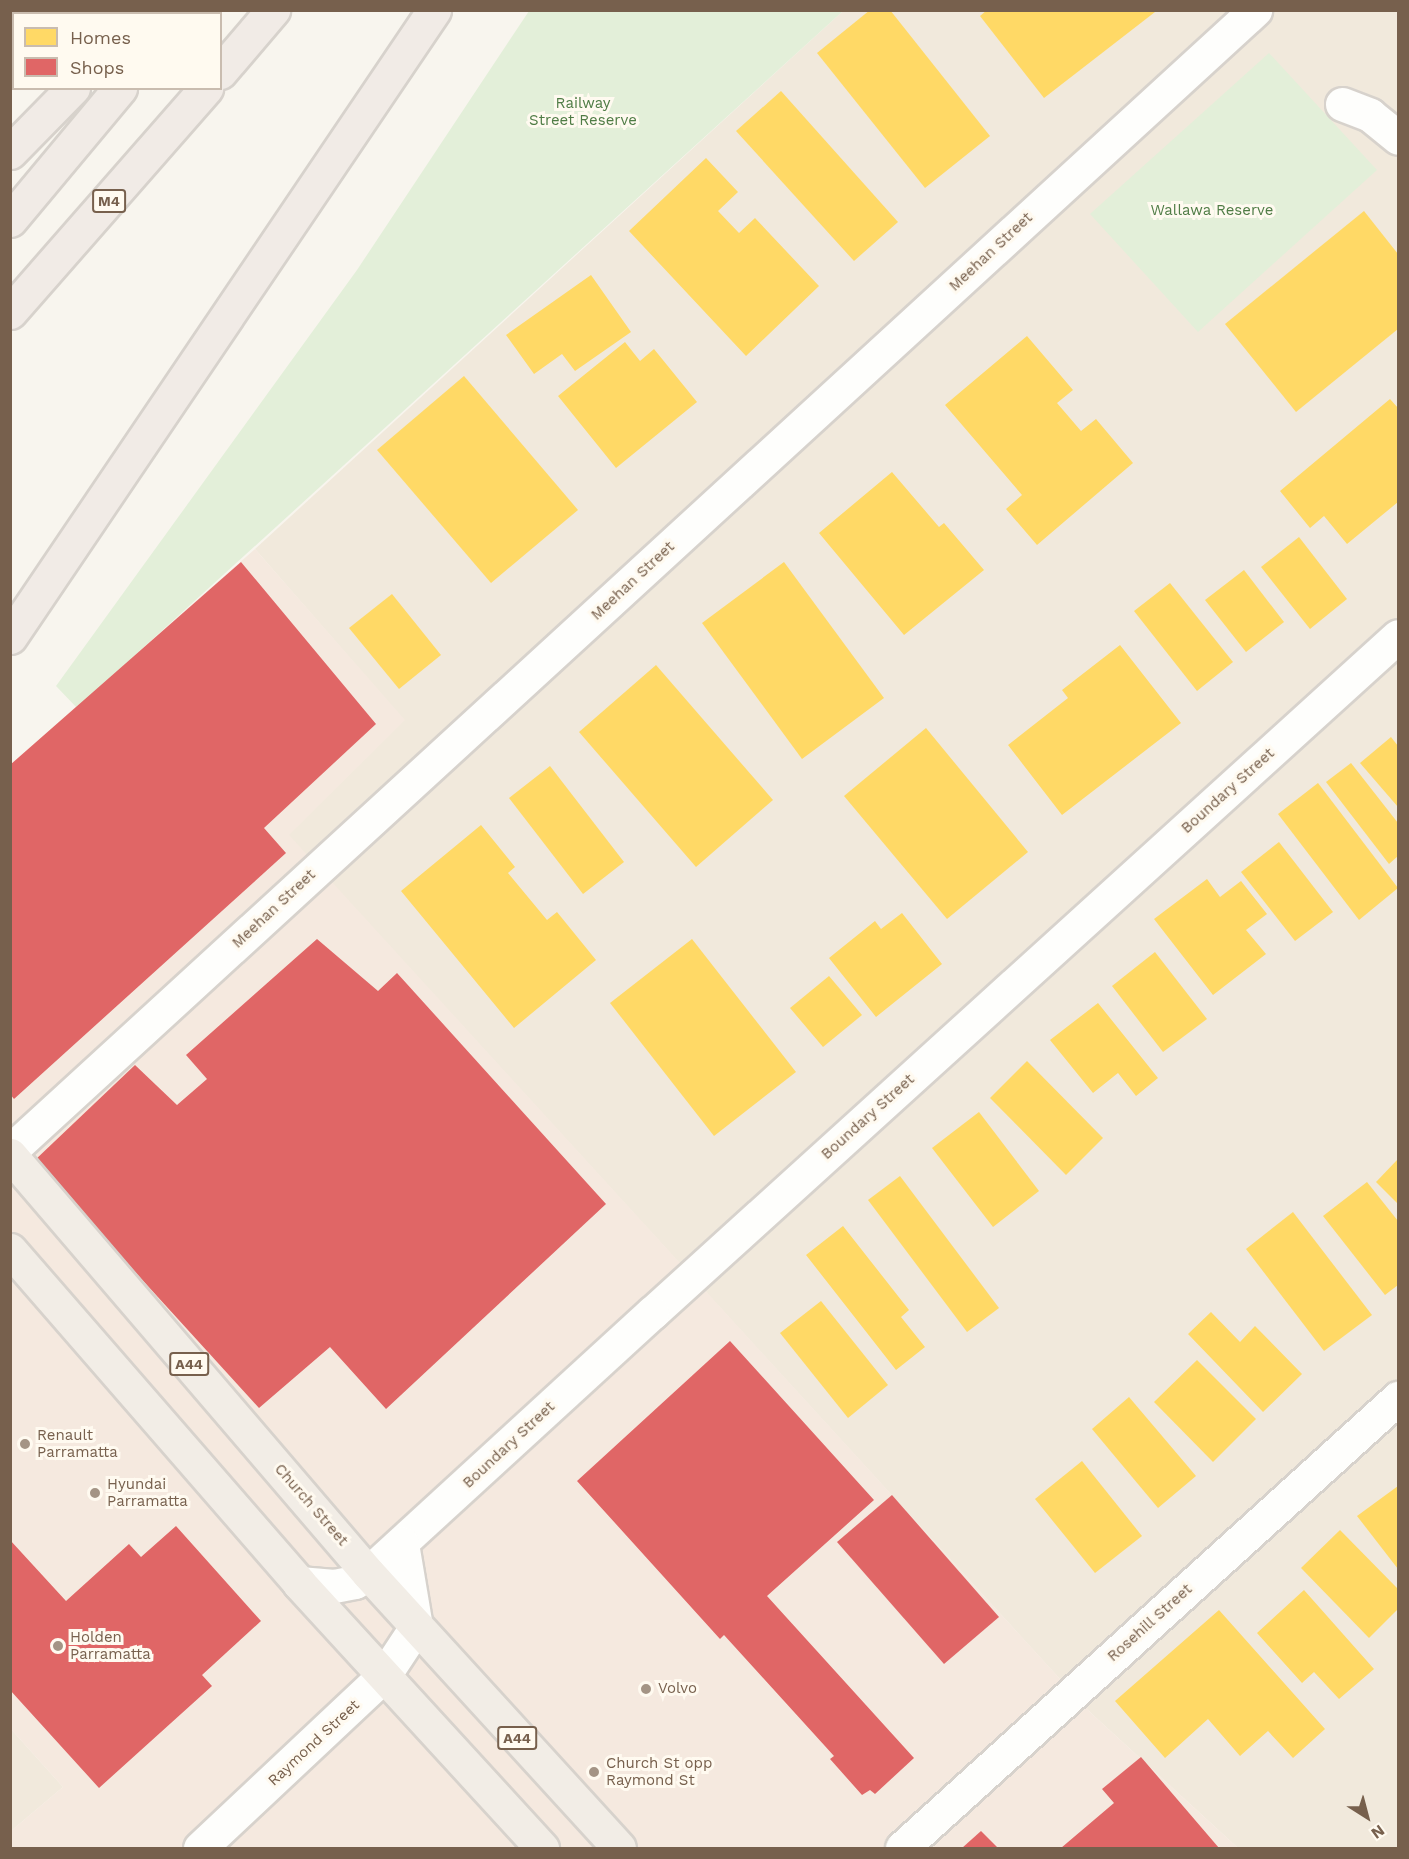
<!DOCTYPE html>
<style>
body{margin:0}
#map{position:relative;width:1409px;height:1859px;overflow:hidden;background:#f8f5ee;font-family:"Work Sans",sans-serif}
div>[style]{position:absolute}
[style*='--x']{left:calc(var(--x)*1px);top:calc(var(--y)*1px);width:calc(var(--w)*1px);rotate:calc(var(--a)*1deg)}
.residential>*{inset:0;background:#f1e9dc}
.commercial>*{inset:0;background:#f5e9df}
.green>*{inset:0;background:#e3efd9}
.homes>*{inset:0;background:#ffd966}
.shops>*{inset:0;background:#e06666}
.roads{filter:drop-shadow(2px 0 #d7d2cc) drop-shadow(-2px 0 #d7d2cc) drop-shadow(0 2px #d7d2cc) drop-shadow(0 -2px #d7d2cc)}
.minor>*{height:33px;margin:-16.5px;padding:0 16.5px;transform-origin:16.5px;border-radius:16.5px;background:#fefefc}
.tertiary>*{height:33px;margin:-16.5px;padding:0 16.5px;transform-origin:16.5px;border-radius:16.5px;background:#fefefc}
.secondary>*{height:33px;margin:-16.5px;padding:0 16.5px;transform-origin:16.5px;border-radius:16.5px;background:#fefefc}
.trunk>*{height:33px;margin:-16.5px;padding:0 16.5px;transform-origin:16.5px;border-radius:16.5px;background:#f2ede6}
.motorway>*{height:33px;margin:-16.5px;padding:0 16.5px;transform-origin:16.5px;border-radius:16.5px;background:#f1ebe6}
.dots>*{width:16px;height:16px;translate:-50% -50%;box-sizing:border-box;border:3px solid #fffaf0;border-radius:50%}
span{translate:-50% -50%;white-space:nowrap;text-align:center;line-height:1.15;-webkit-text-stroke:6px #fffaf0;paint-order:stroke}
.shield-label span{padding:2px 4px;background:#fffaf0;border:2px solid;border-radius:4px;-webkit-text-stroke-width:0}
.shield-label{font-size:14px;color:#77604d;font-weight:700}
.park-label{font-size:15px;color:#4f7c45}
.street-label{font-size:15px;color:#77604d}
.poi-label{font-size:15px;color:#77604d}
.left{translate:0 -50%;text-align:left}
.frame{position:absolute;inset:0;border:12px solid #77604d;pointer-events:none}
.legend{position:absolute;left:12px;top:12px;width:210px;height:78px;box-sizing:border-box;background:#fffaf0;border:2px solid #c9bcaf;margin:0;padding:8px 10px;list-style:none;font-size:18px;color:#77604d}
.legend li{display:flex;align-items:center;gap:12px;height:30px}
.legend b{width:30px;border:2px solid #c9bcaf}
.north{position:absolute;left:1337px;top:1787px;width:60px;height:60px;-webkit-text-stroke:4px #fffaf0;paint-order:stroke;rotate:144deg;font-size:16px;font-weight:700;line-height:24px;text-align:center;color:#77604d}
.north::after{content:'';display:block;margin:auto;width:21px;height:27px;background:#77604d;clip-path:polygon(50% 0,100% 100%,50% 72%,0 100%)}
</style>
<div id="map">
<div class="residential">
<div style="clip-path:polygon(843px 11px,1398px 11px,1398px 1848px,1238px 1848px,1092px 1714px,288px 835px,404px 720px,255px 549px)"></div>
<div style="clip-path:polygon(10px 1728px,63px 1787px,11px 1831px,10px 1831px)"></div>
</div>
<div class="commercial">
<div style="clip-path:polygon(255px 549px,405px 720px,289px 835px,1092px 1714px,1238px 1848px,11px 1848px,11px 1831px,63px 1787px,10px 1728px,10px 765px)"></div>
</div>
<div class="green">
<div style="clip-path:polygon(529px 11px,843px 11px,77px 708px,56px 686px,357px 270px)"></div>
<div style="clip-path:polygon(1269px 53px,1377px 170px,1198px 332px,1090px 214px)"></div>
</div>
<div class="homes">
<div style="clip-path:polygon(870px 10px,890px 10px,990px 136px,925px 188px,817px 53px)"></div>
<div style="clip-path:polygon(987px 10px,1154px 10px,1155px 12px,1044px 98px,980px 16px)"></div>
<div style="clip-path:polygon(781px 91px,898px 222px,854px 261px,736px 131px)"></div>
<div style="clip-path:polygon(706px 158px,738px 192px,718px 211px,739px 233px,755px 218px,819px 286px,746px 356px,629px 231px)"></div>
<div style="clip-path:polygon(1364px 211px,1398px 254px,1398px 329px,1296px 412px,1225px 324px)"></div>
<div style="clip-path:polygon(591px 275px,631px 332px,575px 371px,562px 354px,534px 374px,506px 335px)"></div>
<div style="clip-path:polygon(1027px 336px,1073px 390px,1057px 403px,1081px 431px,1096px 419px,1133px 463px,1037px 545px,1006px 509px,1022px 495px,945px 405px)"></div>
<div style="clip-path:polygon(625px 342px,640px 361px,654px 349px,697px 402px,616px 468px,558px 396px)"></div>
<div style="clip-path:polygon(464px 376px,578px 510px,491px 583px,377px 450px)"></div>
<div style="clip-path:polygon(1390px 399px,1398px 408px,1398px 502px,1347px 544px,1324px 516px,1310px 528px,1280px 491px)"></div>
<div style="clip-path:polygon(892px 472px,939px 527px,944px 523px,984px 570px,904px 635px,819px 533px)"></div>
<div style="clip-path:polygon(1299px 537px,1347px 599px,1310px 629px,1261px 567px)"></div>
<div style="clip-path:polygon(784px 562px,884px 698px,802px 759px,702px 623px)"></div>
<div style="clip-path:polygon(1244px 570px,1284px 622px,1246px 652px,1205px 600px)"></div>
<div style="clip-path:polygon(1170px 583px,1233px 662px,1197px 691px,1134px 611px)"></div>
<div style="clip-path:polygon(392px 594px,441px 655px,399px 689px,349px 628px)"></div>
<div style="clip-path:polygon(1120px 645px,1181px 723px,1062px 815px,1008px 745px,1068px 698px,1062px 690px)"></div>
<div style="clip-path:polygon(656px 665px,773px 800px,696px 867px,579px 732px)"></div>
<div style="clip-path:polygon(926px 728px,1028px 852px,947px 919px,844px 796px)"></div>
<div style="clip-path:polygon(1391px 737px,1398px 746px,1398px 807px,1360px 763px)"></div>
<div style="clip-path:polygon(1351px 763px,1398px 823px,1398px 856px,1389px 864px,1326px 782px)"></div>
<div style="clip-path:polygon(550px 766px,624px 862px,583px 894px,509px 798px)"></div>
<div style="clip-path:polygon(1318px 783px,1398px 888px,1359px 920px,1278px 814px)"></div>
<div style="clip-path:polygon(481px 825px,515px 867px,508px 873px,547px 920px,557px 912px,596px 960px,514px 1028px,401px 891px)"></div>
<div style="clip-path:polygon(1279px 842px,1333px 912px,1295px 941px,1241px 872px)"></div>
<div style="clip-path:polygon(1207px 879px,1220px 897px,1241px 881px,1267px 914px,1246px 930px,1266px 954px,1213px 995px,1154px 919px)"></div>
<div style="clip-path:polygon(902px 913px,942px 964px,876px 1017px,829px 958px,875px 921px,881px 929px)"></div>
<div style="clip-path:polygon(692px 939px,796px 1072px,714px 1136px,610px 1003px)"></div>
<div style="clip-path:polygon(1155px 952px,1207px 1019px,1163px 1052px,1112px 986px)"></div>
<div style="clip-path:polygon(829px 976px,862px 1015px,823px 1047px,790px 1008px)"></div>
<div style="clip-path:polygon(1098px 1003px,1158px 1078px,1136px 1096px,1118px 1073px,1093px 1093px,1050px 1040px)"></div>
<div style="clip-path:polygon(1027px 1061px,1103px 1138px,1066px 1175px,990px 1098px)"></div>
<div style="clip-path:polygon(979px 1112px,1039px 1191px,993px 1227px,932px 1148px)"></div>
<div style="clip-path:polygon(1398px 1159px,1398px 1204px,1376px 1182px)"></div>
<div style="clip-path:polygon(900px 1176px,999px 1308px,967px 1332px,868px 1200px)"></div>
<div style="clip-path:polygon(1367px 1182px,1398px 1221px,1398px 1285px,1385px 1295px,1323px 1216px)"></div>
<div style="clip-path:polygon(1293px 1212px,1372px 1315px,1324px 1351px,1246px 1249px)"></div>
<div style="clip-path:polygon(843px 1226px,909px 1310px,901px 1317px,925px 1347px,896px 1370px,806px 1255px)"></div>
<div style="clip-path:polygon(821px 1301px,888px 1385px,848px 1418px,780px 1333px)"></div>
<div style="clip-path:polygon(1211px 1312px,1240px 1342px,1255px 1326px,1302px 1374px,1263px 1412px,1188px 1334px)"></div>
<div style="clip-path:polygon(1197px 1360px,1256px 1419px,1213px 1462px,1154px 1402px)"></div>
<div style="clip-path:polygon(1129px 1397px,1196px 1476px,1158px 1508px,1092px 1429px)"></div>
<div style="clip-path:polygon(1082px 1461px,1142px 1536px,1095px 1573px,1035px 1499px)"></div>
<div style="clip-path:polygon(1398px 1486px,1398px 1569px,1357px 1516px)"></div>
<div style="clip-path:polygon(1340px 1530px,1398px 1589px,1398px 1609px,1369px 1638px,1301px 1568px)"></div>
<div style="clip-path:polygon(1304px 1590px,1374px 1669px,1339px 1699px,1314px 1672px,1302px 1683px,1257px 1633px)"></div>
<div style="clip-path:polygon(1219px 1610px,1325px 1729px,1293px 1758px,1268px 1731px,1240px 1756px,1208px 1719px,1165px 1758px,1115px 1701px)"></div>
</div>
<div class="shops">
<div style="clip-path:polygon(241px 562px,376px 724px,264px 828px,286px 853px,14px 1099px,10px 1094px,10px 765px)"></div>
<div style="clip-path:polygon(317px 939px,378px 991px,397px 973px,606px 1204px,386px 1409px,330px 1347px,259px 1408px,34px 1161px,135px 1065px,177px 1105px,207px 1079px,186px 1055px)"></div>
<div style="clip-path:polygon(730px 1341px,874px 1500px,767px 1596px,914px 1758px,875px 1794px,870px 1790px,862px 1795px,830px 1759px,834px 1756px,724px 1635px,720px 1639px,577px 1481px)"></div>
<div style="clip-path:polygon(892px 1495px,999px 1617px,944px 1664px,837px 1542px)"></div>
<div style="clip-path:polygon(176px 1526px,261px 1621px,202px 1675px,212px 1686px,99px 1788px,10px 1690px,10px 1540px,66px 1601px,129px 1544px,141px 1557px)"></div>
<div style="clip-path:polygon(1141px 1757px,1219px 1848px,1061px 1848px,1114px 1803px,1102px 1789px)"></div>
<div style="clip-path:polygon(981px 1831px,998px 1848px,962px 1848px)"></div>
</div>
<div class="roads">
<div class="minor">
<div style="--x:1342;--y:104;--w:30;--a:21"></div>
<div style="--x:1370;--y:115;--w:36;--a:39"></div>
<div style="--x:10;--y:1151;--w:1689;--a:-42.5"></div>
<div style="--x:652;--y:1313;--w:1007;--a:-42.22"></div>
<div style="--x:902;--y:1848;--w:670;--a:-42.22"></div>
</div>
<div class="tertiary">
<div style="--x:299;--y:1583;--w:35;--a:5"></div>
<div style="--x:334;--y:1586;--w:21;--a:-11"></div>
<div style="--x:355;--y:1582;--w:16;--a:-35"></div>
<div style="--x:368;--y:1573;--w:385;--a:-42.5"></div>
<div style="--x:385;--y:1674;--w:56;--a:-56.6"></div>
<div style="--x:416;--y:1627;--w:85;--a:-99.5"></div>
</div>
<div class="secondary">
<div style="--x:200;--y:1848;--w:254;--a:-43.2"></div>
</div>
<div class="trunk">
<div style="--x:10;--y:1155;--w:550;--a:49.42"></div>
<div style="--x:368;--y:1573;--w:372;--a:47.6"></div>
<div style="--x:10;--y:1250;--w:441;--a:49"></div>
<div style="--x:299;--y:1583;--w:360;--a:47.5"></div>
</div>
<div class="motorway">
<div style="--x:23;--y:14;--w:6;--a:-45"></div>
<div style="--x:148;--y:14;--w:5;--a:-53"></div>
<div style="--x:181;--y:14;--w:4;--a:-63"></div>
<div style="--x:220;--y:72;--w:82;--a:-49.5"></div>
<div style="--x:10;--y:152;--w:90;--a:-45.5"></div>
<div style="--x:10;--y:220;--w:172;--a:-50.2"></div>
<div style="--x:10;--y:312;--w:298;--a:-48.8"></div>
<div style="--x:10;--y:637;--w:757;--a:-55.93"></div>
</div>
</div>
<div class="dots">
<div style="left:25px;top:1444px;background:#a49485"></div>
<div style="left:95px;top:1493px;background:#a49485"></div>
<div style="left:58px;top:1646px;background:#a49485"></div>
<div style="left:646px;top:1689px;background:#a49485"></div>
<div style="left:594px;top:1772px;background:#a49485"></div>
</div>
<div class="shield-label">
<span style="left:109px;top:201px">M4</span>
<span style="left:189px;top:1364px">A44</span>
<span style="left:517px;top:1738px">A44</span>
</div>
<div class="park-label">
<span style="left:583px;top:112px">Railway<br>Street Reserve</span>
<span style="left:1212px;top:211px">Wallawa Reserve</span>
</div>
<div class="street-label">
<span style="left:991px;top:252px;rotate:-43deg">Meehan Street</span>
<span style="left:633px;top:581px;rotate:-43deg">Meehan Street</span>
<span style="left:1228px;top:791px;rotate:-42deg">Boundary Street</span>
<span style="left:274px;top:909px;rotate:-43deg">Meehan Street</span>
<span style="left:868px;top:1117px;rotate:-42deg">Boundary Street</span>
<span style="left:509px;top:1445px;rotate:-43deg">Boundary Street</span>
<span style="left:311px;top:1505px;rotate:49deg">Church Street</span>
<span style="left:1150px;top:1623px;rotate:-42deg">Rosehill Street</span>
<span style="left:314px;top:1743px;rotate:-43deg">Raymond Street</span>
</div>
<div class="poi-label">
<span class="left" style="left:37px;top:1444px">Renault<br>Parramatta</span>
<span class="left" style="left:107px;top:1493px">Hyundai<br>Parramatta</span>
<span class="left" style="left:70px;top:1646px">Holden<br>Parramatta</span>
<span class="left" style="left:658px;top:1689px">Volvo</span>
<span class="left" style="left:606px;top:1772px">Church St opp<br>Raymond St</span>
</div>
<div class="frame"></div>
<ul class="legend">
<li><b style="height:16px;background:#ffd966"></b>Homes</li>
<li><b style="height:16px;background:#e06666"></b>Shops</li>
</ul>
<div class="north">N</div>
</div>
